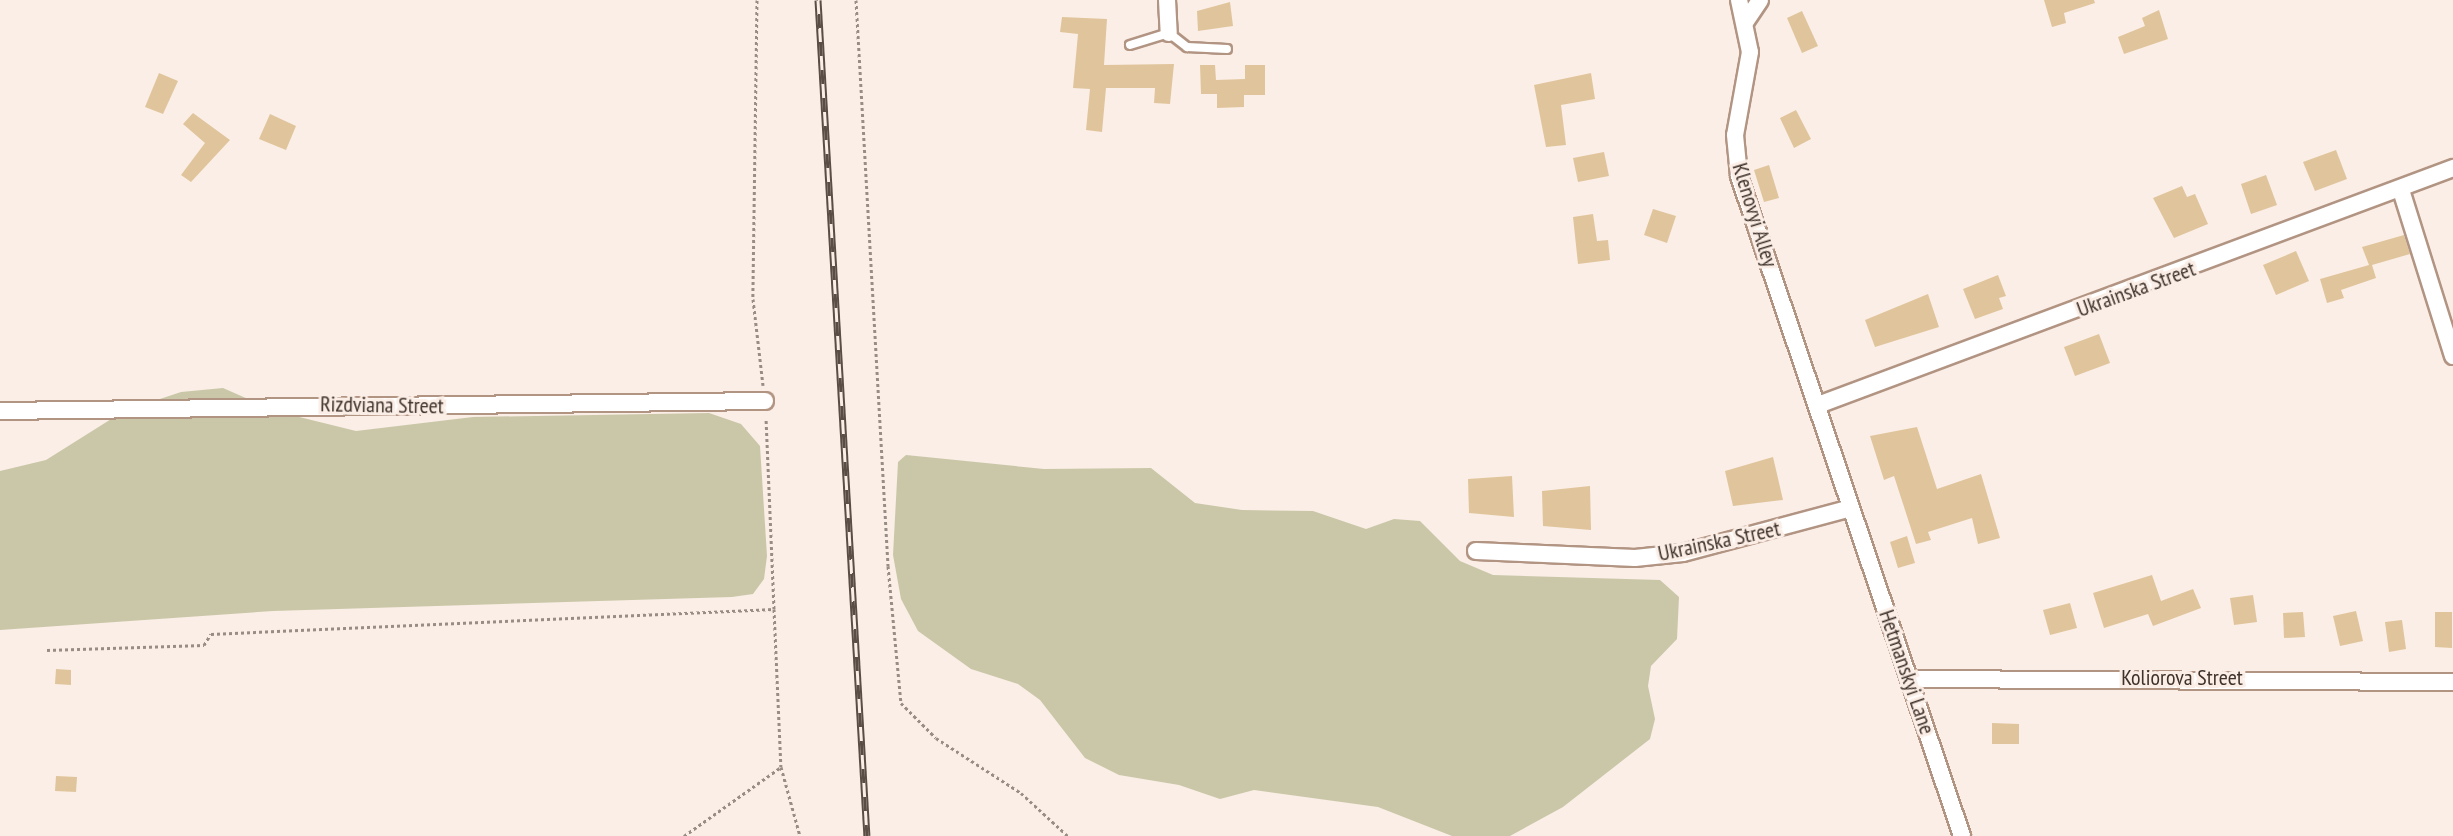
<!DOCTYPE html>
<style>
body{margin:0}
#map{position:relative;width:2453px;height:836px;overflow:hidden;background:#fbeee6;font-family:"PT Sans Narrow",sans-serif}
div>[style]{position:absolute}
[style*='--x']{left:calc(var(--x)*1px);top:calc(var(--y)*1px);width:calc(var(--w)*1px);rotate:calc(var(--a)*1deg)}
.green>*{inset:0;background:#cac7a8}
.building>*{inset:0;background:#e0c59c}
.path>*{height:3px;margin-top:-1.5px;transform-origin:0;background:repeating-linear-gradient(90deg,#988c84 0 3px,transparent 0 6px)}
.roads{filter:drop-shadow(2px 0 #b29483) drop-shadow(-2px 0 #b29483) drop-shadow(0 2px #b29483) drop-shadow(0 -2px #b29483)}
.service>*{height:8px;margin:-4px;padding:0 4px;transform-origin:4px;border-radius:4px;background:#fff}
.minor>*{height:16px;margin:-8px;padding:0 8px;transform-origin:8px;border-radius:8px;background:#fff}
.rail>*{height:7px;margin-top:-3.5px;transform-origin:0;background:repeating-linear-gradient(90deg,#fbeee6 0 14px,#594d46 0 28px);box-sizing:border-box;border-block:2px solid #594d46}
span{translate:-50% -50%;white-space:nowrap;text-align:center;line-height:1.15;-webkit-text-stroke:6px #fbeee6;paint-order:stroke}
.street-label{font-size:22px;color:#3e322b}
</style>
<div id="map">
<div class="green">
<div style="clip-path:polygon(223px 388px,275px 411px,356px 431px,473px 417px,709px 413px,741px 424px,760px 446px,767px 556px,764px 579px,753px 594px,732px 597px,273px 611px,0 630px,0 471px,46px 460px,124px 411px,181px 392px)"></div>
<div style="clip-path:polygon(906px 455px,1044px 469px,1151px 468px,1195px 503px,1242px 510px,1313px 511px,1366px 529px,1394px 519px,1420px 521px,1460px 561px,1493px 575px,1660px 580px,1679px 597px,1677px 639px,1651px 666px,1648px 686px,1655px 719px,1650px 739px,1563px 807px,1510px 836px,1452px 836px,1378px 807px,1254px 790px,1220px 799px,1179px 785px,1119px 775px,1085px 758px,1040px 700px,1018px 684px,971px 669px,918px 631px,901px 599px,893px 555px,898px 462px)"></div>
</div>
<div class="building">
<div style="clip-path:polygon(2044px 0,2094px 0,2095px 3px,2064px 13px,2066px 23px,2052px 27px)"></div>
<div style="clip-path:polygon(1230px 2px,1233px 26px,1198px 31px,1197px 11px)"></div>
<div style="clip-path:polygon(2159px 10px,2168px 39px,2124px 54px,2118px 37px,2145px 26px,2142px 18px)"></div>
<div style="clip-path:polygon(1802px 11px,1818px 46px,1802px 53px,1787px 18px)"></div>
<div style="clip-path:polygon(1062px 17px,1107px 19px,1104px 65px,1174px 64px,1170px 104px,1154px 103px,1155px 88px,1106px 88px,1102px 132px,1086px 130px,1090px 89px,1073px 88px,1078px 34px,1060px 32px)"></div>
<div style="clip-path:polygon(1200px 65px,1215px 65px,1216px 80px,1245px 79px,1245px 65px,1265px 65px,1265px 95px,1244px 95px,1244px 107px,1217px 108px,1217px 94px,1201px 94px)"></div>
<div style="clip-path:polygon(159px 73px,178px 81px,163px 114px,145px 107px)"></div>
<div style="clip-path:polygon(1591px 73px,1595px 99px,1561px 105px,1566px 145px,1546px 147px,1534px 85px)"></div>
<div style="clip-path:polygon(1796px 110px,1811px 139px,1794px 148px,1780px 118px)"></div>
<div style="clip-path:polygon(193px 113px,230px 140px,191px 182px,181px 175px,205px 143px,183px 124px)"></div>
<div style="clip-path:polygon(270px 114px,296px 126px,286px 150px,259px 139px)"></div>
<div style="clip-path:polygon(2336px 150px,2347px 179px,2315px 191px,2303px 162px)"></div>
<div style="clip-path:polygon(1604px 152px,1609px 176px,1578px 182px,1573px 158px)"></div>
<div style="clip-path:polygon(1769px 165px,1779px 198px,1764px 202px,1754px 170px)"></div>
<div style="clip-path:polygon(2266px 175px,2277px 205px,2251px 214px,2241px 184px)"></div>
<div style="clip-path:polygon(2182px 186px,2187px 197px,2195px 194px,2208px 224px,2174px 238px,2153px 198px)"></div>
<div style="clip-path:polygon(1653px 209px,1676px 216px,1667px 243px,1644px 235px)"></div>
<div style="clip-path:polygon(1593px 214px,1597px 241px,1608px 240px,1610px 260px,1578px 264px,1573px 217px)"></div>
<div style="clip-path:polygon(2404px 235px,2410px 254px,2372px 265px,2376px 278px,2341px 290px,2344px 298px,2327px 303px,2320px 279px,2369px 265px,2362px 247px)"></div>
<div style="clip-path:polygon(2296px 251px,2309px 281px,2276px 295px,2263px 265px)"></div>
<div style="clip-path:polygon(1998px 275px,2006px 296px,1999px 298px,2003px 309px,1975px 319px,1963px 289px)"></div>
<div style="clip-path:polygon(1928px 294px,1939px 327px,1875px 347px,1865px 320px)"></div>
<div style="clip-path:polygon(2099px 334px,2110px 363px,2075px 376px,2064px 347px)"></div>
<div style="clip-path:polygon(1917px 427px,1937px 489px,1981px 474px,2000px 538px,1978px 544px,1972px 518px,1928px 532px,1931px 540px,1916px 544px,1894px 476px,1884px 480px,1870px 436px)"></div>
<div style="clip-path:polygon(1773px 457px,1783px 500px,1733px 506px,1725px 471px)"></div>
<div style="clip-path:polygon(1512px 476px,1514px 517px,1469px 513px,1468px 479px)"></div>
<div style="clip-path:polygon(1590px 486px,1591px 530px,1543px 526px,1542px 491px)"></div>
<div style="clip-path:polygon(1907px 536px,1915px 563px,1898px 568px,1890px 542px)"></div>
<div style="clip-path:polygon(2152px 575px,2161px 601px,2193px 589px,2201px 608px,2153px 626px,2148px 614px,2104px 628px,2093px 593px)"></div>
<div style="clip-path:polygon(2253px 595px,2257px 622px,2234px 625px,2230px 598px)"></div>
<div style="clip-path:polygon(2070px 603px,2077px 628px,2050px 635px,2043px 610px)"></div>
<div style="clip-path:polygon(2356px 611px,2363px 641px,2340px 646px,2333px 616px)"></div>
<div style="clip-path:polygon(2303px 612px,2305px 637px,2284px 638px,2283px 613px)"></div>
<div style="clip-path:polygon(2435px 612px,2452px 612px,2452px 648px,2435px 647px)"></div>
<div style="clip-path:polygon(2402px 620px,2406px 649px,2389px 652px,2385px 622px)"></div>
<div style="clip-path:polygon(56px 669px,71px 670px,71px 685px,55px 684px)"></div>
<div style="clip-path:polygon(1992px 723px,2019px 724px,2019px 744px,1992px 744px)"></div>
<div style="clip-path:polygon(56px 776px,77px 777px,76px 792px,55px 791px)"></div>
</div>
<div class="path">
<div style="--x:757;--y:0;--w:299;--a:90.8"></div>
<div style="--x:753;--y:299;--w:87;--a:83.4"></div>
<div style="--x:856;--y:0;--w:567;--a:86.76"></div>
<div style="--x:888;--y:566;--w:138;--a:84.6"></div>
<div style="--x:901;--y:703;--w:49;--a:45"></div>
<div style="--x:936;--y:738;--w:101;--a:32.9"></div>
<div style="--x:1021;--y:793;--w:64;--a:42.5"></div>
<div style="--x:774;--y:609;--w:158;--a:87.5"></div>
<div style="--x:781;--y:767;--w:72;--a:74.6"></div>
<div style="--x:47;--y:650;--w:157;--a:-1.8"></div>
<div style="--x:204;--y:645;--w:13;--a:-58"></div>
<div style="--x:211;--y:634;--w:564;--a:-2.54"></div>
<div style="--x:774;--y:609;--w:191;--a:-92.4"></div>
<div style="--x:684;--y:836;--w:119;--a:-35.4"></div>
</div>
<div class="roads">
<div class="service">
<div style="--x:1130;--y:45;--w:41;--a:-17.1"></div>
<div style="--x:1169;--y:33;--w:23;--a:38"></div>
<div style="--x:1187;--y:47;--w:40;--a:2.9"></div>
</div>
<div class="minor">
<div style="--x:1167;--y:0;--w:33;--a:87"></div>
<div style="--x:1739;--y:0;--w:53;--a:78.1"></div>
<div style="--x:1750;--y:52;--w:84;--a:100.2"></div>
<div style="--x:1735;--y:135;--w:41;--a:84.4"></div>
<div style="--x:1739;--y:176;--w:697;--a:71.33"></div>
<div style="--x:1746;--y:21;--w:25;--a:-56"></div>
<div style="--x:2401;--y:190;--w:174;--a:72.6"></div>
<div style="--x:1818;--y:405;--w:678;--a:-20.47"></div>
<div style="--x:0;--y:411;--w:765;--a:-0.75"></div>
<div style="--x:1476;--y:551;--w:159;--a:2.5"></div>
<div style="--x:1635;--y:558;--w:48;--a:-5.9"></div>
<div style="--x:1683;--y:553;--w:174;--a:-15"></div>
<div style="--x:1910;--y:679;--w:543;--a:0.32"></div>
</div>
</div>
<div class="rail">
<div style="--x:818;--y:0;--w:837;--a:86.65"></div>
</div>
<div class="street-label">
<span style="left:1755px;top:215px;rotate:73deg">Klenovyi Alley</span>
<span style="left:2136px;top:289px;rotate:-20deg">Ukrainska Street</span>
<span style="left:382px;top:405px;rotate:1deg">Rizdviana Street</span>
<span style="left:1719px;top:541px;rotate:-12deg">Ukrainska Street</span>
<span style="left:1907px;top:672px;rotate:71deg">Hetmanskyi Lane</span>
<span style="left:2182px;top:678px">Koliorova Street</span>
</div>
</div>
